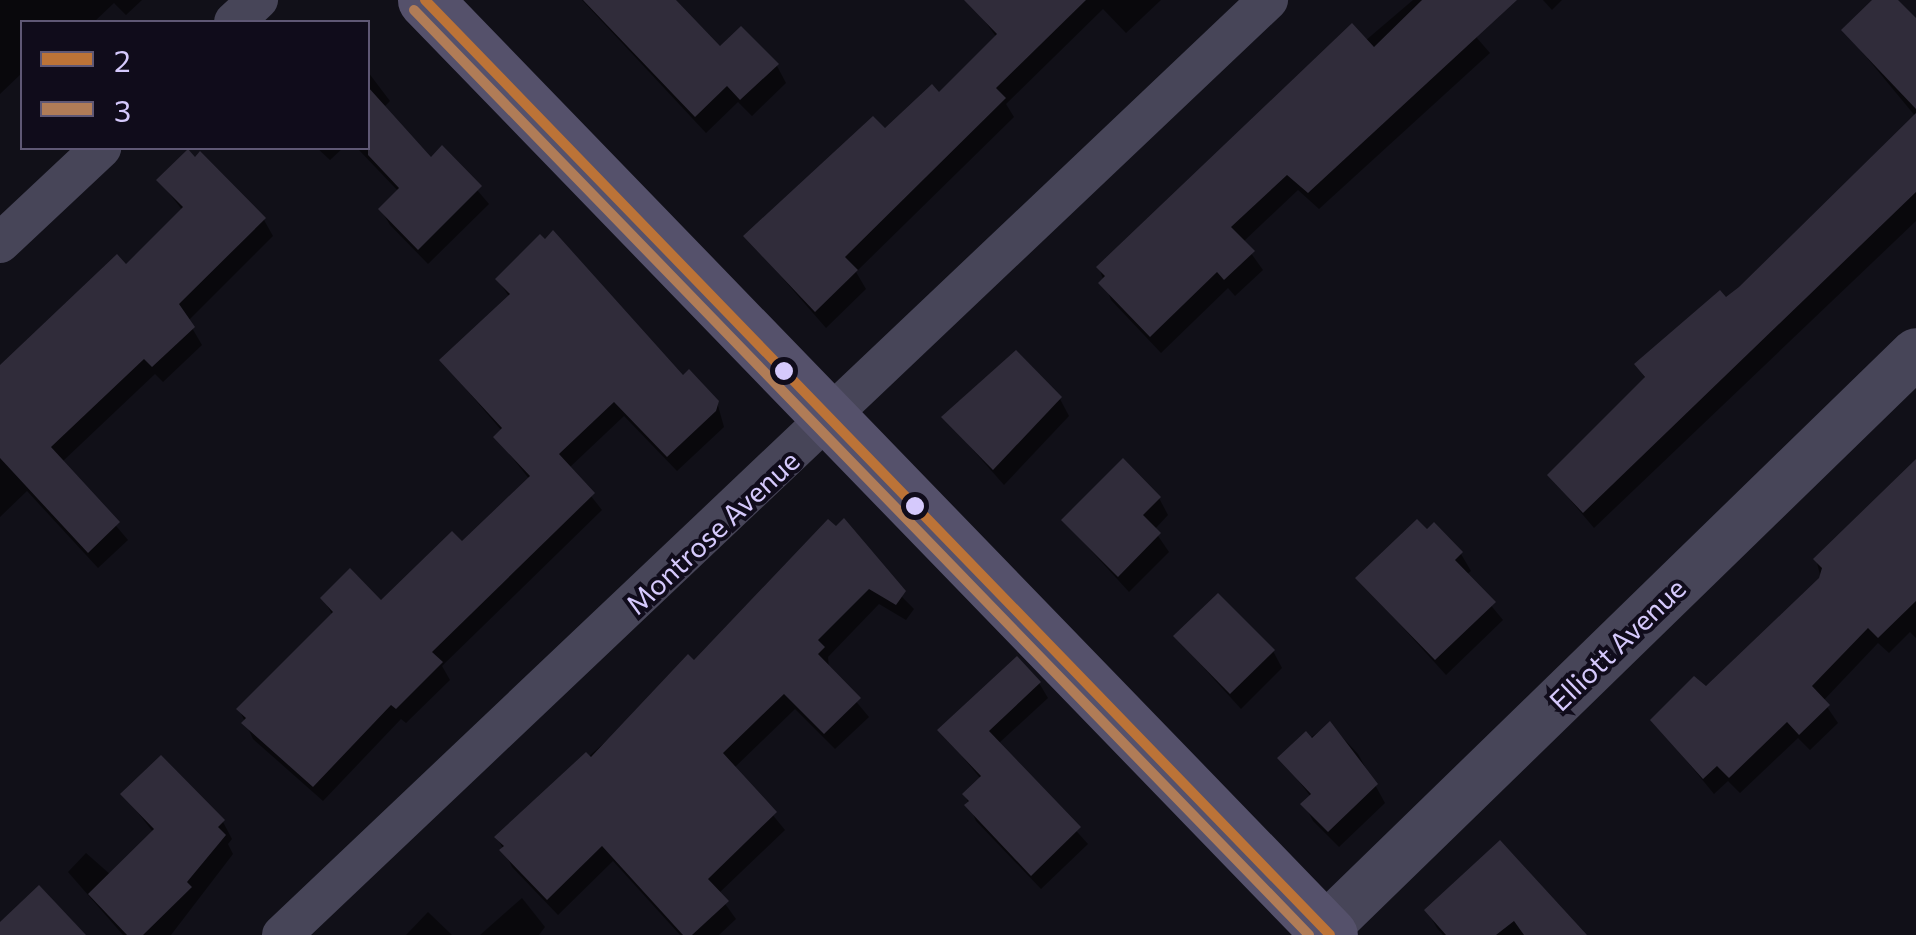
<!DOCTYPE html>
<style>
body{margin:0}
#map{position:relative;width:1916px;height:935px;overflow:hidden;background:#111018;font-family:Commissioner,sans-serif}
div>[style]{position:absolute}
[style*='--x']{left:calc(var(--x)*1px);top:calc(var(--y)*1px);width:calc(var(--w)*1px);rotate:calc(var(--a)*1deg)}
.shadow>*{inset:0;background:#0007}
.building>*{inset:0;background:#302c3a}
.minor>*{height:40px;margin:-20px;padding:0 20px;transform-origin:20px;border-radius:20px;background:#474558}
.tertiary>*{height:50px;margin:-25px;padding:0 25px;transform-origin:25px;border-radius:25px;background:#474558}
.secondary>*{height:55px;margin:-27.5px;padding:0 27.5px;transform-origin:27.5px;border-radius:27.5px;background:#55516b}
.bus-1>*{height:10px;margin:-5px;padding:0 5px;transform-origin:5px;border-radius:5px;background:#bc7337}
.bus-2>*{height:10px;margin:-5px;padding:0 5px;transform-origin:5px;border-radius:5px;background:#b07c57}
.dots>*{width:28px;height:28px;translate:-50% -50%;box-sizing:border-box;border:5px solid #100c1b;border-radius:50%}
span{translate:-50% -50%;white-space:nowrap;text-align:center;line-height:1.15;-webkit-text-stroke:8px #100c1b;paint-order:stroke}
.street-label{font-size:28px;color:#d5c9fc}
.legend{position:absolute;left:20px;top:20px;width:350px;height:130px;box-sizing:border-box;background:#100c1b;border:2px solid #5f5875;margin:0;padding:12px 18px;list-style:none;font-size:30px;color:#d5c9fc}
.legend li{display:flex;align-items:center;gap:20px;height:50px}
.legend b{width:50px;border:2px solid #5f5875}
</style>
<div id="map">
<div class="shadow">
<div style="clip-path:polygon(0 0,142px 0,126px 15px,114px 3px,94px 22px,22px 22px,22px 73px,0 94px)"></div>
<div style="clip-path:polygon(582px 0,673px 0,720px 50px,777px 66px,786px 83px,752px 116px,738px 102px,706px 133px)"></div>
<div style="clip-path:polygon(993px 0,1161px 0,1126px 33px,1103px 9px,1006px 104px,1014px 117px,856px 272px,866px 289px,826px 328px,746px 236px,939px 95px,997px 38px,979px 13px)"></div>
<div style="clip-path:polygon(1413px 0,1444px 0,1490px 53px,1319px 209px,1298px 190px,1243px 242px,1263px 270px,1235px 296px,1228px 288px,1161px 353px,1111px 300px,1099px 268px)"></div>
<div style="clip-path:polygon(1543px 0,1562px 0,1552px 10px)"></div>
<div style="clip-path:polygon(1876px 0,1916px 21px,1916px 221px,1594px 528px,1550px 476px,1646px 380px,1637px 365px,1726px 301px,1916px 117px,1844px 30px)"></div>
<div style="clip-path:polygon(368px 72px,390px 101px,383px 108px,431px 160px,442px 149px,489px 204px,428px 264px,390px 225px,381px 210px,399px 192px,357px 148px,368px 148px)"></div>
<div style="clip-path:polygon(317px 148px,343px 148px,330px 160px)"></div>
<div style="clip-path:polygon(159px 180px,264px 220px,273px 236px,188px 321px,202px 345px,163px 382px,155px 374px,62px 462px,128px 540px,98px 568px,27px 491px,0 517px,0 370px,126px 268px,183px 211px)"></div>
<div style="clip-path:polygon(498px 280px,683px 379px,717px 402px,724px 427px,677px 471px,624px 416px,569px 468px,602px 510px,442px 666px,450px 680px,406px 723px,401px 719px,323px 801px,253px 739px,239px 709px,333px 616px,323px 598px,381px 604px,462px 545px,530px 480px,496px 437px,502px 431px,442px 361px,510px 298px)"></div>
<div style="clip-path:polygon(1060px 399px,1069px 416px,1004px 485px,944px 417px)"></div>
<div style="clip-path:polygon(1916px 463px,1916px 638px,1910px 632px,1889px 653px,1878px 643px,1823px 701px,1838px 723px,1810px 750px,1798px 738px,1740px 793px,1728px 781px,1714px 794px,1653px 720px,1706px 689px,1821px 579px,1816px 559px)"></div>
<div style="clip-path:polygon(1159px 498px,1168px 515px,1154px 530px,1169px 552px,1129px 592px,1064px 521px)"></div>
<div style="clip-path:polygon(829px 523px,914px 609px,906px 620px,879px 604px,828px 657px,829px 669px,869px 717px,835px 749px,795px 709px,734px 768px,785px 830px,718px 894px,736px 919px,719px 935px,680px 935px,613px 861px,558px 915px,512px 867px,497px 837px,694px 664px)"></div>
<div style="clip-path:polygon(1461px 554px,1471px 571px,1466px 575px,1503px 620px,1446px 675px,1358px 578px)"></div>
<div style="clip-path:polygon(1176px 637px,1273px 651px,1282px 668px,1241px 709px)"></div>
<div style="clip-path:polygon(1039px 683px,1048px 698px,998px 744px,1088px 844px,1041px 889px,976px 821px,965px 795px,981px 779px,941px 731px)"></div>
<div style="clip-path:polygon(1330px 724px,1358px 754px,1385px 803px,1339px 847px,1313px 821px,1304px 804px,1311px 797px,1281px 758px)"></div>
<div style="clip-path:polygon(123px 794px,223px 822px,232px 839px,228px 844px,233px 854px,171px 935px,123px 935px,68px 872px,86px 853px,111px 875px,154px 833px)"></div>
<div style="clip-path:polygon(1500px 843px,1584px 935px,1443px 935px,1437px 928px,1427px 911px)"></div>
<div style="clip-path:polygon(522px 898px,545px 927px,539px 935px,480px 935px)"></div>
<div style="clip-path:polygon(428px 912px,452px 935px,406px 935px)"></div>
</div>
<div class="building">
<div style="clip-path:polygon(583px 0,676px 0,720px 46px,741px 26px,779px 64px,740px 100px,727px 86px,695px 117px)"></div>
<div style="clip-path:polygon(964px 0,1086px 0,996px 88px,1006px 98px,845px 257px,858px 270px,815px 312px,743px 236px,873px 116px,885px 128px,932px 84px,939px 92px,997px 34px)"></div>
<div style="clip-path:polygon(1422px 0,1517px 0,1308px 193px,1287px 175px,1231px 227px,1255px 251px,1224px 280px,1217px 272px,1150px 337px,1098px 283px,1105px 276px,1096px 267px,1352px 23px,1374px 47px)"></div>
<div style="clip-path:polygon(1872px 0,1898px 0,1916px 18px,1916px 109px,1841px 30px)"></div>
<div style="clip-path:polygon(368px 87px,431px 157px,442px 145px,482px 186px,418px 250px,378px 209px,399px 188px,368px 155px)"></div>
<div style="clip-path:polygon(1916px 113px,1916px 192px,1583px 513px,1547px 475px,1645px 377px,1634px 364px,1720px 290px,1726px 297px,1739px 287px)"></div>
<div style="clip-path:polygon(188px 149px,195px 157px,200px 151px,266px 218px,179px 304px,195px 327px,152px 367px,144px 359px,51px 447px,120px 522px,88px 553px,0 458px,0 365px,117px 254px,126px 264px,183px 207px,156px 180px)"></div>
<div style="clip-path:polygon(553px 230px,683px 375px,689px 369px,719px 401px,716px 411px,667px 457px,614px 402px,559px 454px,595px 493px,432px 652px,443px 662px,396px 709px,391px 705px,313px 787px,241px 723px,246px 718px,236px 709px,333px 612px,320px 598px,350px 568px,381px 600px,452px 531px,462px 541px,530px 476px,493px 437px,502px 428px,439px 360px,510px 294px,495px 279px,540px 234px,545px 239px)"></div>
<div style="clip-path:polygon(1016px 350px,1062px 397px,993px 470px,941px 417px)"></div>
<div style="clip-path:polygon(1123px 458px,1161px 497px,1143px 515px,1161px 533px,1118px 577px,1061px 520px)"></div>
<div style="clip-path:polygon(1916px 459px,1916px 601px,1878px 638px,1868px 628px,1812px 686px,1830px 705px,1799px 735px,1787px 722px,1729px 778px,1717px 766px,1703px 779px,1650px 720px,1694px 676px,1706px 686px,1819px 578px,1822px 568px,1813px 559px)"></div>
<div style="clip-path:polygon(844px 518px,906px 591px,896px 605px,869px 589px,818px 640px,825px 647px,818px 654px,861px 698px,824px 734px,784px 694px,723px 753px,777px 812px,708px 879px,729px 901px,692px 935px,683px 935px,602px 846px,547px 900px,499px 850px,504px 846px,494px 837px,586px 752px,591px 757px,688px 654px,694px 660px,828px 519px,836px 526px)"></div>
<div style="clip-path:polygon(1417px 519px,1427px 529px,1434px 522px,1463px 552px,1455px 560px,1496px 602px,1435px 660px,1355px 578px)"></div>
<div style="clip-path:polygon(1218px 593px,1275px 650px,1230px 694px,1173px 636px)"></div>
<div style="clip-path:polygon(1017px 656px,1041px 682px,989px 731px,1081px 827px,1031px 876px,964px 805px,969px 801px,962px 794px,981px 776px,937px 730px)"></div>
<div style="clip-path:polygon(1330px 721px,1378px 784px,1328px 832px,1300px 804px,1311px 794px,1277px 758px,1306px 731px,1312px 738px)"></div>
<div style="clip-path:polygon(161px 755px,225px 820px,218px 827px,226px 835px,187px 882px,192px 887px,143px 935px,127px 935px,88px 894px,154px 829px,120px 794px)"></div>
<div style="clip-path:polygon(1500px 840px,1587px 935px,1524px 935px,1514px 921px,1496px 935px,1446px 935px,1424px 910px)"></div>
<div style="clip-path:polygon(39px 885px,86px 935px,0 935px,0 922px)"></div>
</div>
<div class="minor">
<div style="--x:234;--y:22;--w:33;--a:-43"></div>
<div style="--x:0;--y:243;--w:139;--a:-43.2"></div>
<div style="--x:282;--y:935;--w:1359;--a:-43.48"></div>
</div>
<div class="tertiary">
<div style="--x:1318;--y:935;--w:834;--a:-44.22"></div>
</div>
<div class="secondary">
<div style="--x:425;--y:0;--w:1301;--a:45.93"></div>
</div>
<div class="bus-1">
<div style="--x:425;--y:0;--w:1301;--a:45.93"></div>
</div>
<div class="bus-2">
<div style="--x:414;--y:10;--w:1287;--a:45.94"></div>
</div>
<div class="dots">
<div style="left:784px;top:371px;background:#d5c9fc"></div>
<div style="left:915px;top:506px;background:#d5c9fc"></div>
</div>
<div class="street-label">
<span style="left:712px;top:532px;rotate:-43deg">Montrose Avenue</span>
<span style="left:1617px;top:644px;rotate:-44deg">Elliott Avenue</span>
</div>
<ul class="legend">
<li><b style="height:12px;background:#bc7337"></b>2</li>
<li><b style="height:12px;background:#b07c57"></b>3</li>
</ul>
</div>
